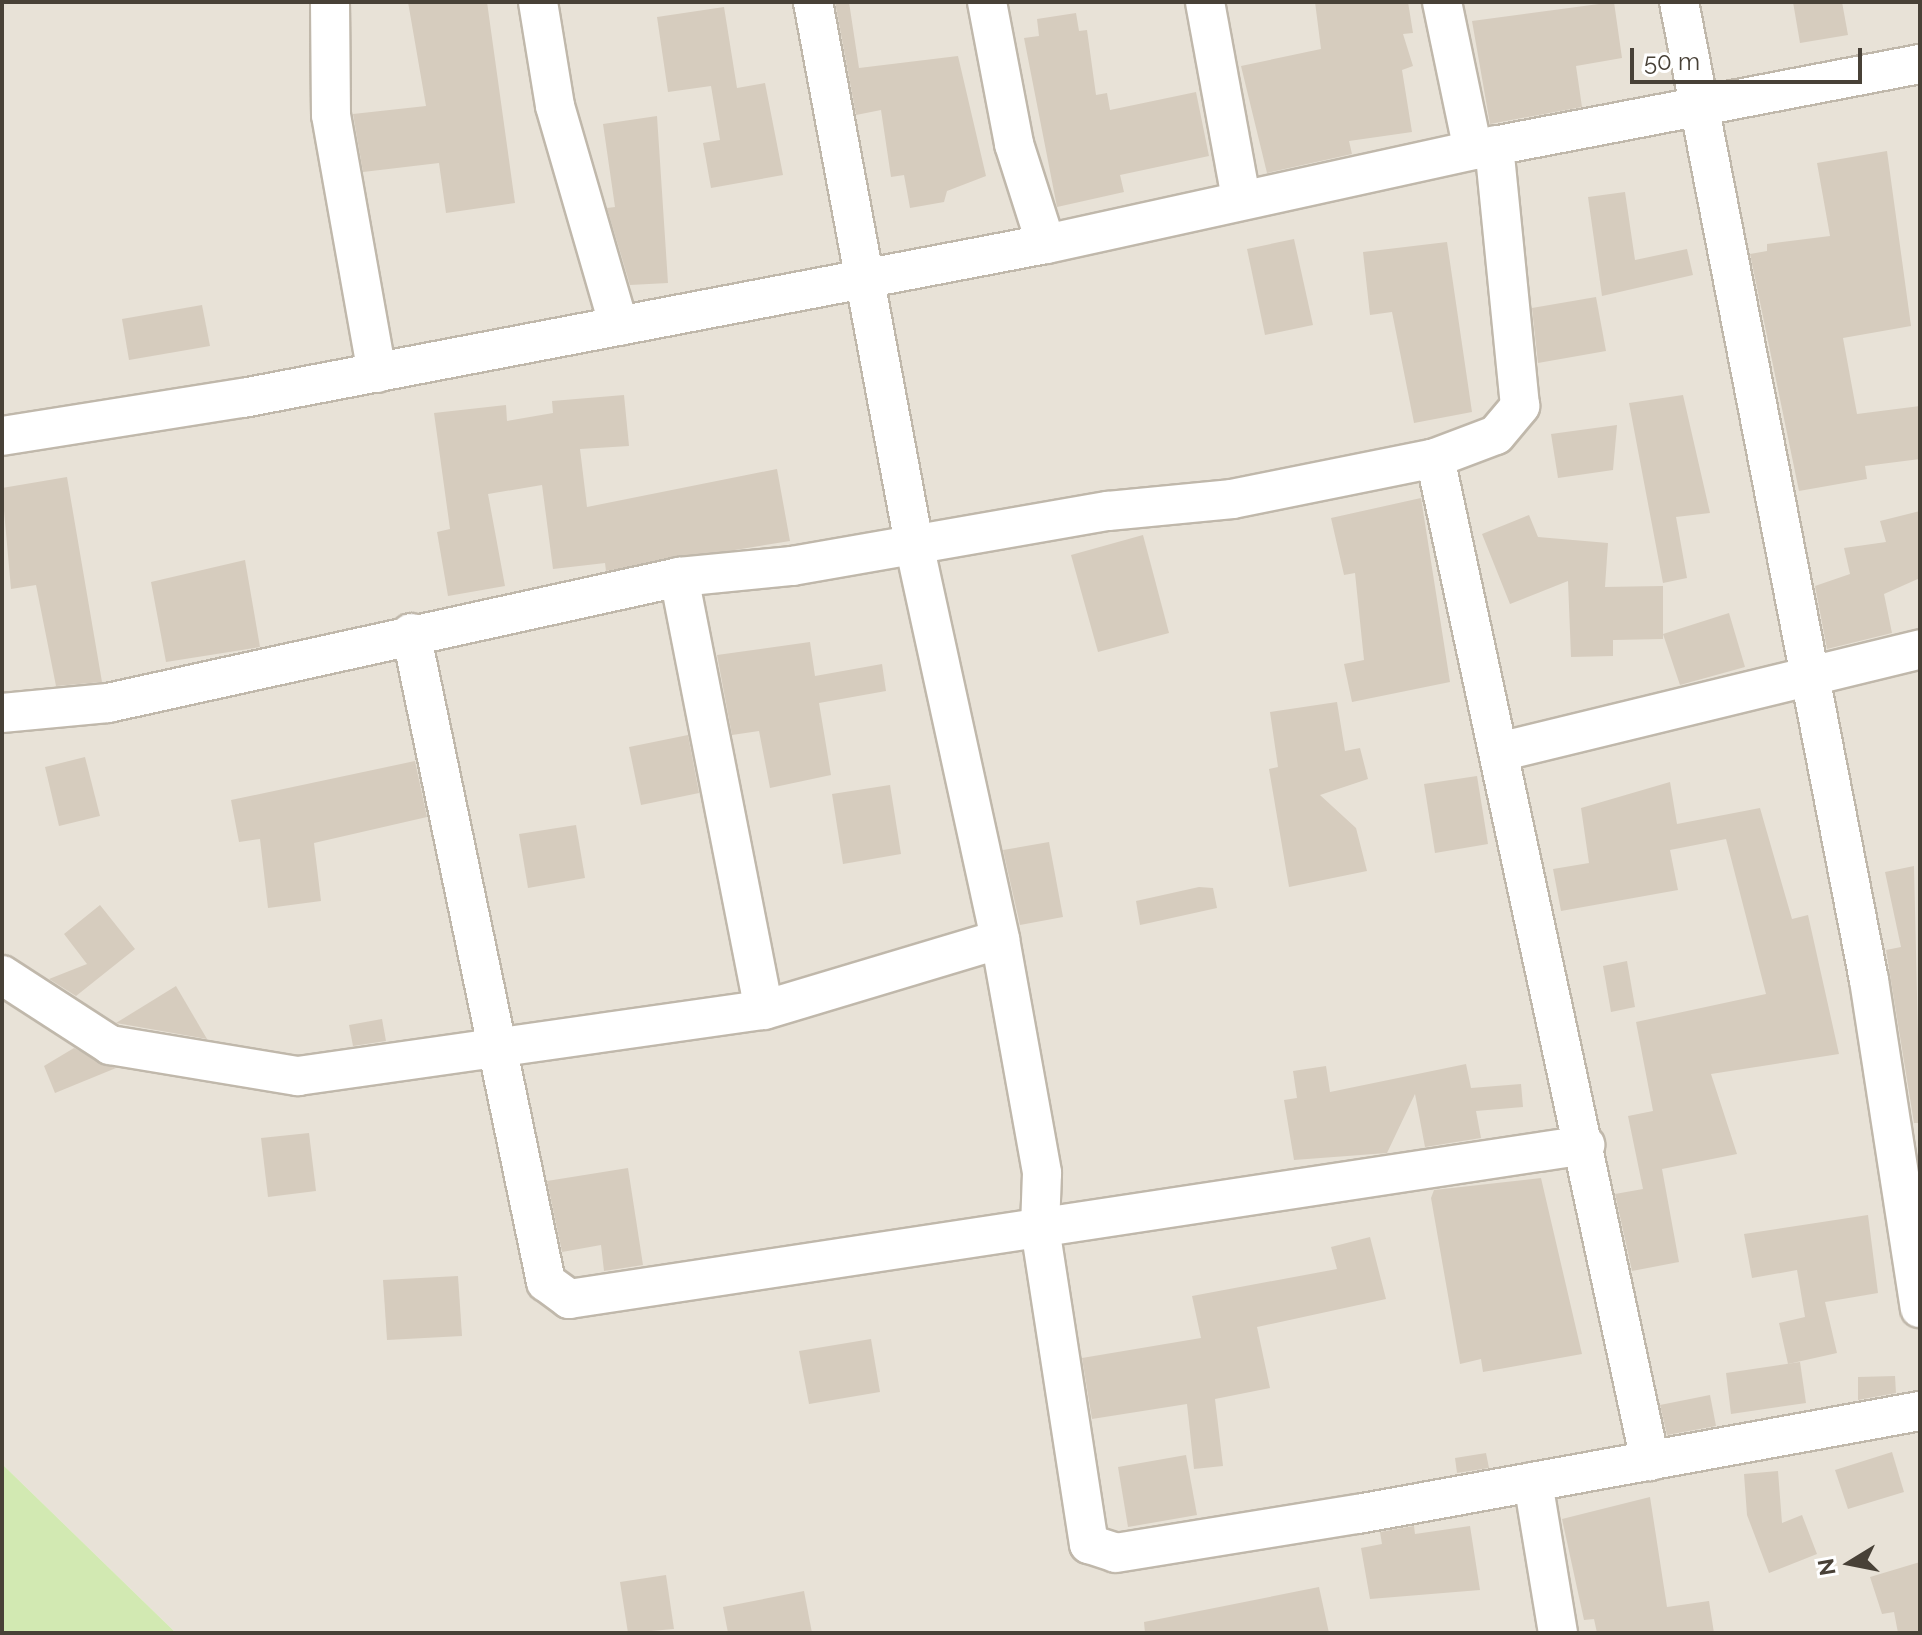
<!DOCTYPE html>
<style>
body{margin:0}
#map{position:relative;width:1922px;height:1635px;overflow:hidden;background:#f4f1e9;font-family:Raleway,sans-serif}
div>[style]{position:absolute}
[style*='--x']{left:calc(var(--x)*1px);top:calc(var(--y)*1px);width:calc(var(--w)*1px);rotate:calc(var(--a)*1deg)}
.residential>*{inset:0;background:#e8e2d7}
.green>*{inset:0;background:#d2e9b2}
.building>*{inset:0;background:#d6ccbe}
.roads{filter:drop-shadow(2px 0 #c0b8ab) drop-shadow(-2px 0 #c0b8ab) drop-shadow(0 2px #c0b8ab) drop-shadow(0 -2px #c0b8ab)}
.minor>*{height:38px;margin:-19px;padding:0 19px;transform-origin:19px;border-radius:19px;background:#fff}
span{translate:-50% -50%;white-space:nowrap;text-align:center;line-height:1.15;-webkit-text-stroke:6px #fff;paint-order:stroke}
.frame{position:absolute;inset:0;border:4px solid #484137;pointer-events:none}
.north{position:absolute;left:1810px;top:1523px;width:80px;height:80px;-webkit-text-stroke:6px #fff;paint-order:stroke;rotate:260deg;font-size:22px;font-weight:700;line-height:32px;text-align:center;color:#484137}
.north::after{content:'';display:block;margin:auto;width:28px;height:36px;background:#484137;clip-path:polygon(50% 0,100% 100%,50% 72%,0 100%)}
.scale{position:absolute;left:1630px;top:48px;width:232px;height:36px;box-sizing:border-box;border:4px solid #484137;border-top:0;padding-left:10px;font-size:24px;line-height:28px;white-space:nowrap;color:#484137;-webkit-text-stroke:6px #fff;paint-order:stroke}
</style>
<div id="map">
<div class="residential">
<div style="clip-path:polygon(2px 2px,1920px 2px,1920px 1633px,176px 1633px,2px 1464px)"></div>
</div>
<div class="green">
<div style="clip-path:polygon(2px 1464px,176px 1633px,2px 1633px)"></div>
</div>
<div class="building">
<div style="clip-path:polygon(408px 2px,487px 2px,515px 203px,446px 213px,439px 163px,363px 172px,353px 114px,426px 106px)"></div>
<div style="clip-path:polygon(835px 2px,849px 2px,859px 68px,958px 56px,986px 176px,947px 191px,944px 202px,910px 208px,904px 175px,891px 177px,881px 110px,856px 115px)"></div>
<div style="clip-path:polygon(1315px 2px,1408px 2px,1413px 33px,1403px 34px,1413px 66px,1402px 70px,1412px 132px,1349px 141px,1352px 154px,1267px 173px,1241px 66px,1321px 49px)"></div>
<div style="clip-path:polygon(1614px 2px,1622px 58px,1576px 66px,1582px 107px,1490px 124px,1472px 21px)"></div>
<div style="clip-path:polygon(1793px 2px,1842px 2px,1848px 35px,1800px 43px)"></div>
<div style="clip-path:polygon(724px 7px,737px 88px,765px 83px,783px 175px,711px 188px,703px 143px,720px 140px,711px 86px,668px 92px,657px 17px)"></div>
<div style="clip-path:polygon(1076px 13px,1079px 31px,1087px 30px,1096px 95px,1107px 93px,1110px 110px,1196px 92px,1209px 156px,1120px 175px,1124px 192px,1057px 207px,1024px 38px,1039px 36px,1037px 19px)"></div>
<div style="clip-path:polygon(657px 116px,668px 283px,630px 285px,607px 208px,615px 207px,603px 124px)"></div>
<div style="clip-path:polygon(1887px 151px,1911px 326px,1843px 338px,1857px 414px,1920px 406px,1920px 459px,1865px 466px,1867px 479px,1799px 491px,1750px 254px,1767px 251px,1767px 244px,1830px 236px,1817px 163px)"></div>
<div style="clip-path:polygon(1625px 192px,1635px 260px,1687px 249px,1693px 275px,1602px 296px,1588px 197px)"></div>
<div style="clip-path:polygon(1294px 239px,1313px 325px,1265px 335px,1247px 249px)"></div>
<div style="clip-path:polygon(1447px 242px,1472px 412px,1414px 423px,1392px 312px,1370px 315px,1363px 252px)"></div>
<div style="clip-path:polygon(1596px 297px,1606px 351px,1538px 363px,1532px 308px)"></div>
<div style="clip-path:polygon(202px 305px,210px 346px,129px 360px,122px 319px)"></div>
<div style="clip-path:polygon(624px 395px,629px 446px,580px 449px,587px 507px,777px 469px,790px 541px,606px 571px,605px 563px,553px 569px,542px 485px,488px 494px,505px 586px,448px 596px,437px 532px,450px 529px,434px 413px,506px 405px,507px 421px,553px 413px,552px 401px)"></div>
<div style="clip-path:polygon(1683px 395px,1710px 513px,1676px 517px,1687px 578px,1663px 583px,1629px 403px)"></div>
<div style="clip-path:polygon(1617px 425px,1613px 470px,1558px 478px,1551px 434px)"></div>
<div style="clip-path:polygon(67px 477px,102px 682px,56px 686px,36px 585px,11px 589px,2px 488px)"></div>
<div style="clip-path:polygon(1421px 498px,1450px 682px,1352px 702px,1344px 664px,1364px 660px,1355px 573px,1344px 575px,1331px 518px)"></div>
<div style="clip-path:polygon(1920px 511px,1920px 578px,1884px 594px,1892px 633px,1827px 649px,1815px 586px,1850px 574px,1844px 548px,1886px 542px,1880px 521px)"></div>
<div style="clip-path:polygon(1529px 515px,1538px 537px,1608px 543px,1605px 587px,1663px 586px,1663px 639px,1613px 640px,1613px 656px,1571px 657px,1568px 581px,1510px 604px,1482px 534px)"></div>
<div style="clip-path:polygon(1143px 535px,1169px 633px,1098px 652px,1071px 555px)"></div>
<div style="clip-path:polygon(245px 560px,260px 647px,166px 662px,151px 582px)"></div>
<div style="clip-path:polygon(1729px 613px,1745px 667px,1680px 685px,1663px 634px)"></div>
<div style="clip-path:polygon(810px 642px,815px 676px,882px 664px,886px 691px,819px 703px,831px 775px,770px 788px,759px 731px,732px 735px,717px 655px)"></div>
<div style="clip-path:polygon(1337px 702px,1345px 751px,1360px 748px,1368px 779px,1320px 795px,1356px 828px,1367px 871px,1289px 887px,1269px 769px,1278px 767px,1270px 712px)"></div>
<div style="clip-path:polygon(688px 735px,699px 793px,641px 805px,629px 747px)"></div>
<div style="clip-path:polygon(85px 757px,100px 816px,59px 826px,45px 767px)"></div>
<div style="clip-path:polygon(415px 761px,427px 817px,314px 843px,321px 901px,268px 908px,260px 839px,239px 842px,231px 800px)"></div>
<div style="clip-path:polygon(1477px 776px,1488px 844px,1435px 853px,1424px 784px)"></div>
<div style="clip-path:polygon(1670px 782px,1677px 824px,1760px 808px,1792px 919px,1808px 915px,1839px 1054px,1711px 1074px,1737px 1154px,1662px 1169px,1679px 1262px,1632px 1271px,1615px 1194px,1643px 1189px,1628px 1116px,1653px 1111px,1636px 1022px,1766px 994px,1726px 839px,1670px 850px,1678px 890px,1561px 911px,1553px 869px,1589px 863px,1581px 808px)"></div>
<div style="clip-path:polygon(890px 785px,901px 854px,843px 864px,832px 794px)"></div>
<div style="clip-path:polygon(576px 825px,585px 878px,528px 888px,519px 834px)"></div>
<div style="clip-path:polygon(1049px 842px,1063px 917px,1020px 925px,1003px 850px)"></div>
<div style="clip-path:polygon(1914px 866px,1920px 1123px,1914px 1123px,1886px 950px,1901px 947px,1885px 872px)"></div>
<div style="clip-path:polygon(1199px 887px,1213px 888px,1217px 908px,1140px 925px,1136px 901px)"></div>
<div style="clip-path:polygon(100px 905px,135px 949px,76px 996px,49px 979px,87px 964px,64px 934px)"></div>
<div style="clip-path:polygon(1627px 961px,1635px 1007px,1611px 1012px,1603px 966px)"></div>
<div style="clip-path:polygon(176px 986px,207px 1039px,116px 1023px)"></div>
<div style="clip-path:polygon(382px 1019px,386px 1041px,353px 1046px,349px 1025px)"></div>
<div style="clip-path:polygon(74px 1048px,116px 1068px,55px 1093px,44px 1066px)"></div>
<div style="clip-path:polygon(1466px 1064px,1471px 1088px,1521px 1084px,1523px 1107px,1476px 1111px,1481px 1138px,1425px 1147px,1415px 1094px,1387px 1153px,1294px 1160px,1284px 1100px,1297px 1098px,1293px 1071px,1326px 1066px,1330px 1092px)"></div>
<div style="clip-path:polygon(309px 1133px,316px 1191px,268px 1197px,261px 1138px)"></div>
<div style="clip-path:polygon(628px 1168px,643px 1265px,604px 1271px,601px 1245px,562px 1252px,547px 1181px)"></div>
<div style="clip-path:polygon(1541px 1178px,1582px 1354px,1483px 1372px,1481px 1359px,1460px 1364px,1431px 1198px,1434px 1190px)"></div>
<div style="clip-path:polygon(1868px 1215px,1878px 1293px,1825px 1302px,1837px 1353px,1788px 1364px,1779px 1323px,1805px 1317px,1797px 1270px,1752px 1278px,1744px 1234px)"></div>
<div style="clip-path:polygon(1370px 1237px,1386px 1299px,1257px 1327px,1270px 1388px,1215px 1399px,1223px 1466px,1194px 1469px,1187px 1404px,1092px 1419px,1082px 1358px,1201px 1338px,1192px 1296px,1337px 1269px,1331px 1247px)"></div>
<div style="clip-path:polygon(458px 1276px,462px 1336px,387px 1340px,383px 1280px)"></div>
<div style="clip-path:polygon(871px 1339px,880px 1392px,809px 1404px,799px 1351px)"></div>
<div style="clip-path:polygon(1800px 1362px,1806px 1403px,1731px 1414px,1726px 1373px)"></div>
<div style="clip-path:polygon(1895px 1376px,1896px 1393px,1858px 1400px,1858px 1377px)"></div>
<div style="clip-path:polygon(1710px 1395px,1716px 1426px,1667px 1435px,1660px 1405px)"></div>
<div style="clip-path:polygon(1892px 1452px,1904px 1492px,1848px 1509px,1835px 1470px)"></div>
<div style="clip-path:polygon(1486px 1453px,1489px 1468px,1457px 1473px,1455px 1458px)"></div>
<div style="clip-path:polygon(1186px 1455px,1197px 1515px,1128px 1527px,1118px 1467px)"></div>
<div style="clip-path:polygon(1778px 1471px,1782px 1523px,1802px 1515px,1817px 1554px,1769px 1573px,1747px 1515px,1744px 1474px)"></div>
<div style="clip-path:polygon(1650px 1497px,1667px 1607px,1709px 1601px,1714px 1633px,1597px 1633px,1594px 1619px,1584px 1620px,1562px 1519px)"></div>
<div style="clip-path:polygon(1414px 1526px,1415px 1534px,1470px 1526px,1480px 1590px,1370px 1599px,1361px 1548px,1382px 1544px,1380px 1532px)"></div>
<div style="clip-path:polygon(1920px 1562px,1920px 1633px,1898px 1633px,1894px 1612px,1882px 1614px,1870px 1577px)"></div>
<div style="clip-path:polygon(666px 1575px,674px 1629px,628px 1633px,620px 1582px)"></div>
<div style="clip-path:polygon(1319px 1587px,1329px 1633px,1145px 1633px,1144px 1622px)"></div>
<div style="clip-path:polygon(804px 1591px,812px 1633px,728px 1633px,723px 1607px)"></div>
</div>
<div class="roads">
<div class="minor">
<div style="--x:330;--y:2;--w:113;--a:89.5"></div>
<div style="--x:331;--y:115;--w:262;--a:79.9"></div>
<div style="--x:538;--y:2;--w:105;--a:80.7"></div>
<div style="--x:555;--y:106;--w:229;--a:73.8"></div>
<div style="--x:813;--y:2;--w:551;--a:79.44"></div>
<div style="--x:914;--y:544;--w:404;--a:77.7"></div>
<div style="--x:1000;--y:939;--w:238;--a:79.8"></div>
<div style="--x:1042;--y:1173;--w:55;--a:92.1"></div>
<div style="--x:1040;--y:1228;--w:320;--a:81.2"></div>
<div style="--x:1089;--y:1544;--w:28;--a:18"></div>
<div style="--x:1116;--y:1553;--w:245;--a:-9.2"></div>
<div style="--x:1358;--y:1514;--w:571;--a:-10.39"></div>
<div style="--x:987;--y:2;--w:145;--a:79.2"></div>
<div style="--x:1014;--y:144;--w:105;--a:72.3"></div>
<div style="--x:1205;--y:2;--w:200;--a:79.6"></div>
<div style="--x:1442;--y:2;--w:151;--a:78.2"></div>
<div style="--x:1679;--y:2;--w:996;--a:79.01"></div>
<div style="--x:1869;--y:980;--w:332;--a:81.2"></div>
<div style="--x:2;--y:436;--w:244;--a:-9"></div>
<div style="--x:243;--y:398;--w:818;--a:-10.86"></div>
<div style="--x:1046;--y:244;--w:437;--a:-12.4"></div>
<div style="--x:1473;--y:150;--w:455;--a:-10.9"></div>
<div style="--x:1435;--y:458;--w:1026;--a:77.9"></div>
<div style="--x:679;--y:577;--w:441;--a:78.9"></div>
<div style="--x:411;--y:633;--w:663;--a:78.25"></div>
<div style="--x:546;--y:1282;--w:29;--a:36"></div>
<div style="--x:569;--y:1299;--w:1028;--a:-8.62"></div>
<div style="--x:2;--y:713;--w:106;--a:-5.4"></div>
<div style="--x:108;--y:703;--w:585;--a:-12.44"></div>
<div style="--x:679;--y:577;--w:114;--a:-5.6"></div>
<div style="--x:792;--y:566;--w:321;--a:-9.9"></div>
<div style="--x:1108;--y:511;--w:125;--a:-5.5"></div>
<div style="--x:1232;--y:499;--w:207;--a:-11.4"></div>
<div style="--x:1435;--y:458;--w:65;--a:-20.7"></div>
<div style="--x:1496;--y:435;--w:38;--a:-50"></div>
<div style="--x:1520;--y:406;--w:262;--a:-95.7"></div>
<div style="--x:1499;--y:752;--w:433;--a:-13.7"></div>
<div style="--x:2;--y:975;--w:129;--a:32.9"></div>
<div style="--x:110;--y:1045;--w:191;--a:9.4"></div>
<div style="--x:298;--y:1076;--w:471;--a:-8.1"></div>
<div style="--x:764;--y:1010;--w:246;--a:-16.7"></div>
<div style="--x:1533;--y:1482;--w:153;--a:80.6"></div>
</div>
</div>
<div class="frame"></div>
<div class="north">N</div>
<div class="scale">50 m</div>
</div>
